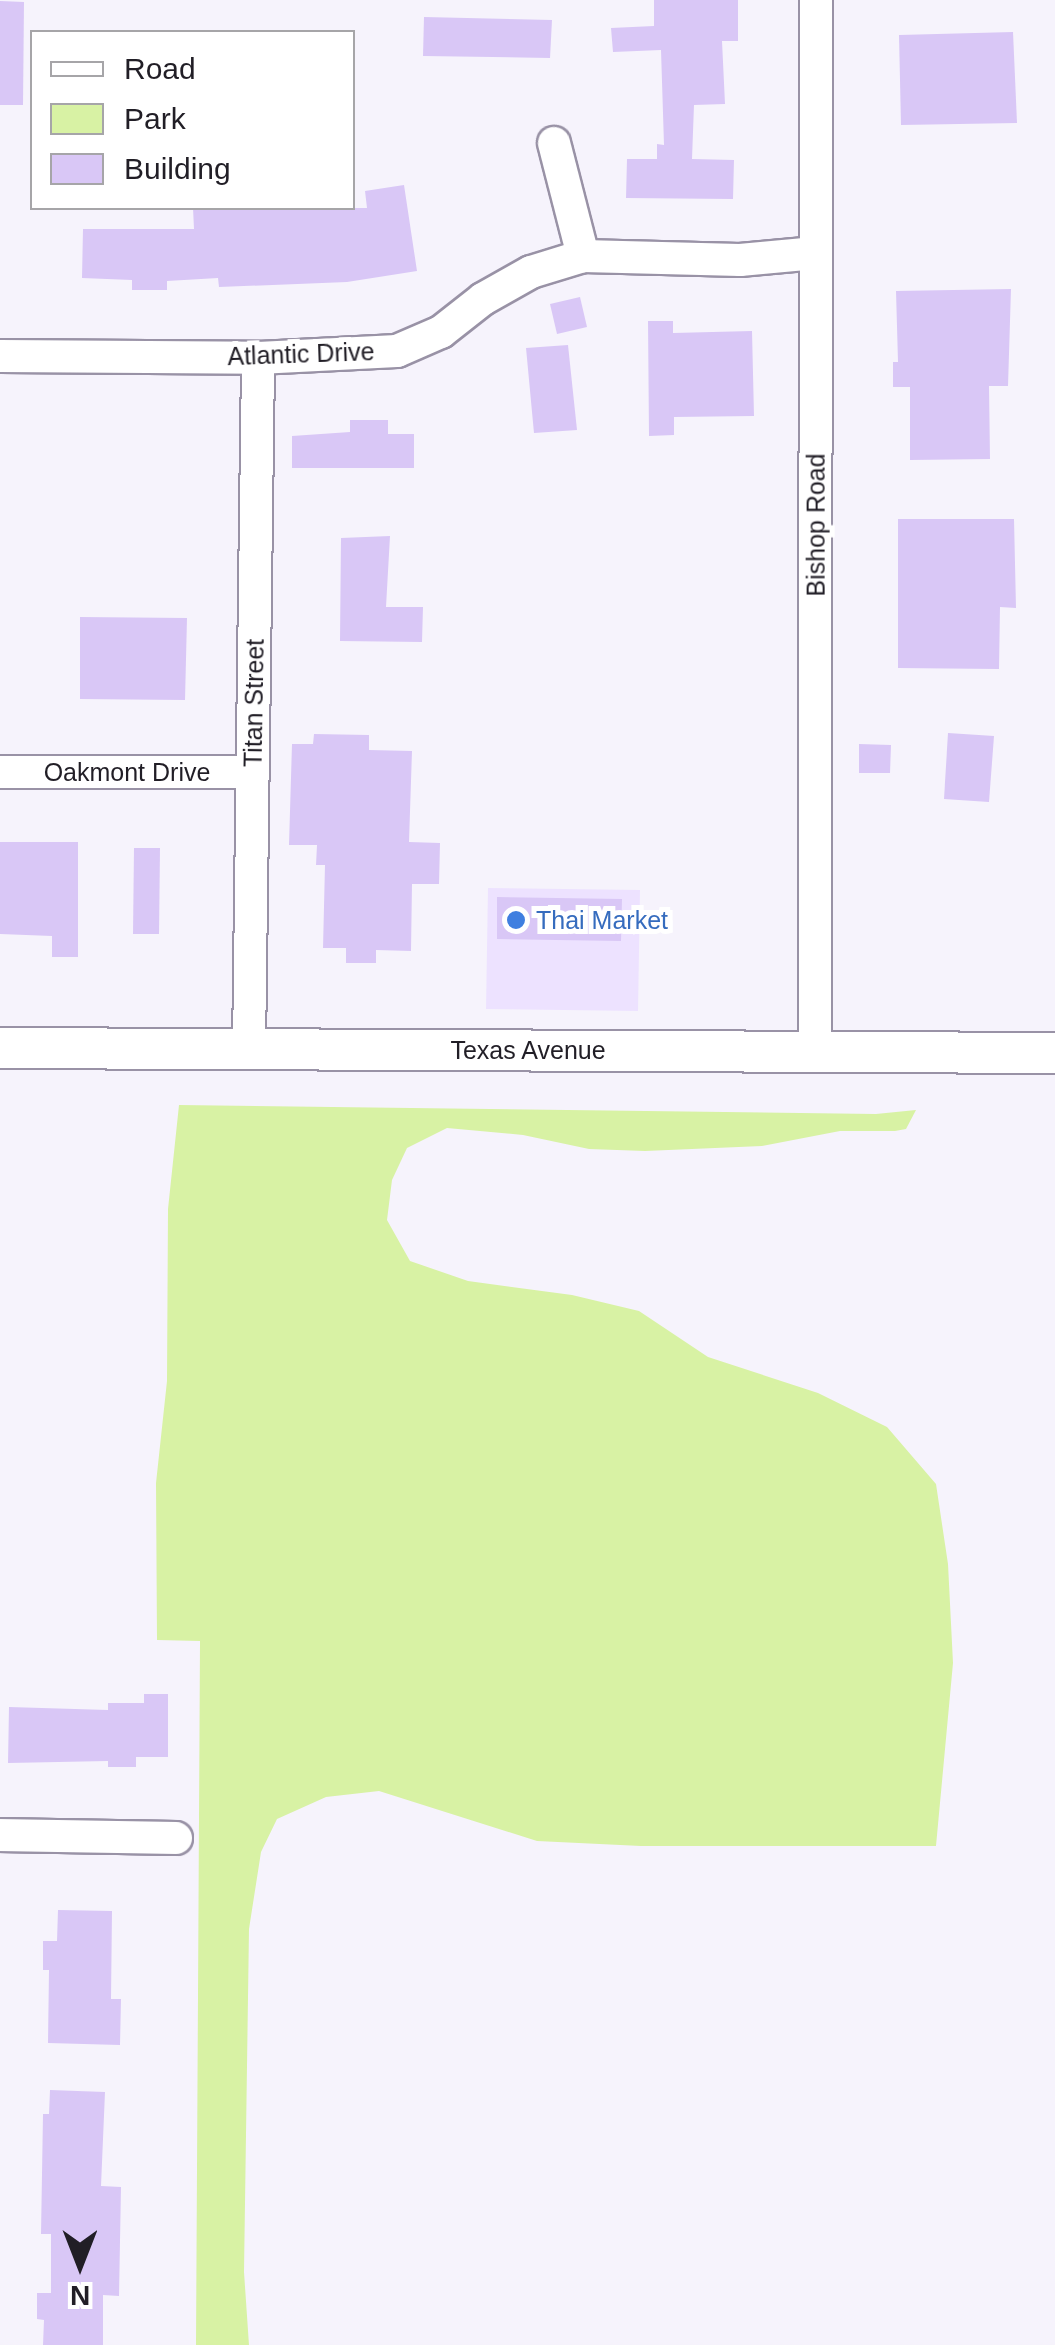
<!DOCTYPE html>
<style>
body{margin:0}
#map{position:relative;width:1055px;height:2345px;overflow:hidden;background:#f6f3fc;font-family:Helvetica,sans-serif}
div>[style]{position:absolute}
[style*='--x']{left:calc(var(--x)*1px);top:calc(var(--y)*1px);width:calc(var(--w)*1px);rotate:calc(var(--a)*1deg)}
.built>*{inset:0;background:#ede2ff}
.green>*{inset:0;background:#d8f2a4}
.building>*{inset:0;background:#d9c7f6}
.roads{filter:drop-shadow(2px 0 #9992a6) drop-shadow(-2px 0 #9992a6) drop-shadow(0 2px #9992a6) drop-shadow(0 -2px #9992a6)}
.minor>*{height:32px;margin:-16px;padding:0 16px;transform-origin:16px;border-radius:16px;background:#fff}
.tertiary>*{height:40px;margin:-20px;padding:0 20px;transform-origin:20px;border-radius:20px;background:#fff}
.dots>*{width:28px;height:28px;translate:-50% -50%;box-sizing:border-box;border:5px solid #fff;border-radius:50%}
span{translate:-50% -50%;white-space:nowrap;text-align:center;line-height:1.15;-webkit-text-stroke:10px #fff;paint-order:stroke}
.street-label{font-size:25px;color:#211e26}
.shop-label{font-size:25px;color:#366cbe}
.left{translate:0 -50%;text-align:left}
.legend{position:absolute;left:30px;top:30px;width:325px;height:180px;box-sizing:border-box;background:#fff;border:2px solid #a6a5a8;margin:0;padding:12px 18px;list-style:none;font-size:30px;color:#211e26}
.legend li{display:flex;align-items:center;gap:20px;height:50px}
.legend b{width:50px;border:2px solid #a6a5a8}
.north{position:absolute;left:30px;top:2215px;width:100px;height:100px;-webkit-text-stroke:8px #fff;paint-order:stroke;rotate:180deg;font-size:28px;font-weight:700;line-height:40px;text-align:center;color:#211e26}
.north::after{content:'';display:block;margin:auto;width:35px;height:45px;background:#211e26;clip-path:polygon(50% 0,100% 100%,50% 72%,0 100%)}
</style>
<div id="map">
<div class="built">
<div style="clip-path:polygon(488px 888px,640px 890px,638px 1011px,486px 1009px)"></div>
</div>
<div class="green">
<div style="clip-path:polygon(179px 1105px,876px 1114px,916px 1110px,906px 1129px,895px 1131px,840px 1131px,762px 1146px,645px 1151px,589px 1149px,523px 1135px,447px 1128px,407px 1148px,392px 1180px,387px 1220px,410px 1261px,468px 1281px,572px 1295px,639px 1311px,708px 1357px,818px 1393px,887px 1427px,936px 1484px,948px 1564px,953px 1663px,936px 1846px,641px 1846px,537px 1841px,379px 1791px,326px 1797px,277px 1819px,261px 1852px,249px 1929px,244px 2272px,249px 2345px,196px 2345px,200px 1641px,157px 1640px,156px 1483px,167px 1381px,168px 1209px)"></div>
</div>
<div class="building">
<div style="clip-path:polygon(654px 0,738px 0,738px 41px,722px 41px,725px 104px,694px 105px,692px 159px,734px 160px,733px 199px,626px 198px,627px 159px,657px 159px,657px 144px,664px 145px,661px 50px,613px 52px,611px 28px,654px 26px)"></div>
<div style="clip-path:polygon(0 1px,24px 2px,23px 105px,0 105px)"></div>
<div style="clip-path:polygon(424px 17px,552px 20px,550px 58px,423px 56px)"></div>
<div style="clip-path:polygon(1013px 32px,1017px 123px,901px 125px,899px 35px)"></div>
<div style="clip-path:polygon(404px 185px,417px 271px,347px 282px,219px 287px,218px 278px,167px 281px,167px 290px,132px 290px,132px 280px,82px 278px,83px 229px,194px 229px,193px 208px,367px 208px,365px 191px)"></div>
<div style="clip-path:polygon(1011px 289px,1008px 386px,989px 386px,990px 459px,910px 460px,910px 387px,893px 387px,893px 362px,898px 362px,896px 291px)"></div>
<div style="clip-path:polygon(580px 297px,587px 327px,557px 334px,550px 304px)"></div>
<div style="clip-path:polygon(648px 321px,673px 321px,673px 333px,752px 331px,754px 416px,674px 417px,674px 435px,649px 436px)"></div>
<div style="clip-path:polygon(568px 345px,577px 430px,534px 433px,526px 348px)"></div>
<div style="clip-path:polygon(350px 420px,388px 420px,388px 434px,414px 434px,414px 468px,292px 468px,292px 436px,350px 432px)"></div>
<div style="clip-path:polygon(898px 519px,1014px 519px,1016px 608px,1000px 607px,999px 669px,898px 668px)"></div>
<div style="clip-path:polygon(390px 536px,386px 607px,423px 607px,422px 642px,340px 641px,341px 538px)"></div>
<div style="clip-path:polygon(80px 617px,187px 618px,185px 700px,80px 699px)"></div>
<div style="clip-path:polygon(948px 733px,994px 736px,989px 802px,944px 799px)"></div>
<div style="clip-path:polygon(314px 734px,369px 735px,369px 750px,412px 751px,409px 842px,440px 843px,439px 884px,412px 884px,411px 951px,376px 950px,376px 963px,346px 963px,346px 948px,323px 948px,325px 865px,316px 865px,317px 845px,289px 845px,292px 744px,313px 744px)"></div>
<div style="clip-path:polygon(859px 744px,891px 745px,890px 773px,859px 773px)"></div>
<div style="clip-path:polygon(0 842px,78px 842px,78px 957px,52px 957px,52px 936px,0 934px)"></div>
<div style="clip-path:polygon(134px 848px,160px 848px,159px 934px,133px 934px)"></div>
<div style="clip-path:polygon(497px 897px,622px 899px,621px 941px,497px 939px)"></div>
<div style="clip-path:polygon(144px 1694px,168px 1694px,168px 1757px,136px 1757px,136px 1767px,108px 1767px,108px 1761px,8px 1763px,9px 1707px,108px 1710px,108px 1703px,144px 1703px)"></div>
<div style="clip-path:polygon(58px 1910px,112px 1911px,111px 1999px,121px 1999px,120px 2045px,48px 2043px,49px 1970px,43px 1970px,43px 1941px,57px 1941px)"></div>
<div style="clip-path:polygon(50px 2090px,105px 2092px,101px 2186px,121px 2187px,119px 2296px,103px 2295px,103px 2345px,43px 2345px,44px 2320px,37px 2319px,37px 2293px,51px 2293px,51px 2234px,41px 2234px,43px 2114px,49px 2114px)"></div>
</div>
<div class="roads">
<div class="minor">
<div style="--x:554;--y:143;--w:117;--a:75.6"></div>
<div style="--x:0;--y:356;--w:258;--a:0.4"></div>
<div style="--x:258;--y:358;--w:139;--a:-2.9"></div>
<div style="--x:397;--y:351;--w:48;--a:-23.4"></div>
<div style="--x:441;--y:332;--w:53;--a:-38.2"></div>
<div style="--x:483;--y:299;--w:55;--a:-29.4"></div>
<div style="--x:531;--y:272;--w:54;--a:-17.1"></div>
<div style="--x:583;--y:256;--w:157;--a:1.5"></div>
<div style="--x:740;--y:260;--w:76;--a:-5.3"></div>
<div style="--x:0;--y:772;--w:253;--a:0"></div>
<div style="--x:249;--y:1049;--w:691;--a:-89.25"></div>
<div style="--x:815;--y:1051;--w:1051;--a:-89.95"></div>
<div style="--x:0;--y:1835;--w:176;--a:1"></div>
</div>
<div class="tertiary">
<div style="--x:0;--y:1048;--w:1055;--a:0.27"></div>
</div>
</div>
<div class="dots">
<div style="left:516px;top:920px;background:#3f7fe0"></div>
</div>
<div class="street-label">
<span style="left:301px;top:354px;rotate:-2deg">Atlantic Drive</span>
<span style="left:816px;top:525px;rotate:-90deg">Bishop Road</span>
<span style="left:254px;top:703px;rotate:-89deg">Titan Street</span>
<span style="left:127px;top:772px">Oakmont Drive</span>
<span style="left:528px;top:1050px">Texas Avenue</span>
</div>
<div class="shop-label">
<span class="left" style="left:536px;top:920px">Thai Market</span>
</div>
<ul class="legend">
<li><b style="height:12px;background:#fff"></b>Road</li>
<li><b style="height:28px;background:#d8f2a4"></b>Park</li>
<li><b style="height:28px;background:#d9c7f6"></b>Building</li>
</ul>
<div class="north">N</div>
</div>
